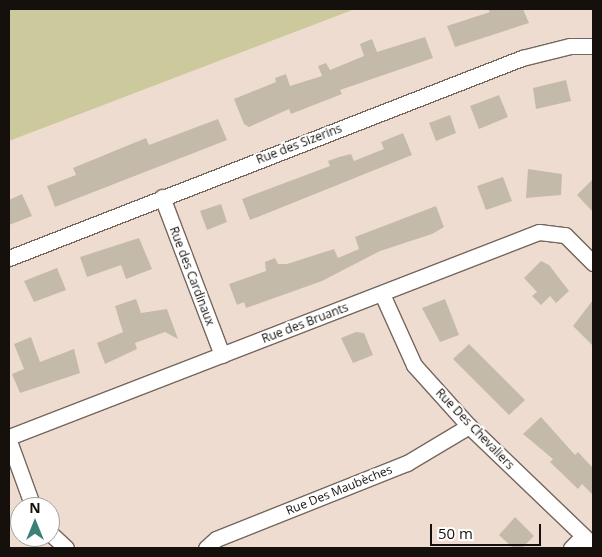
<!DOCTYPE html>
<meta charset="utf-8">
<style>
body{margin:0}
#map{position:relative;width:602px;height:557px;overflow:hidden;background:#eedcd1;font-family:"Open Sans",sans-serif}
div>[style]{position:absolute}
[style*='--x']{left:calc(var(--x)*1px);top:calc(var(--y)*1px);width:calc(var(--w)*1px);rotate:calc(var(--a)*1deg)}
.green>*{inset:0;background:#ccca9c}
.building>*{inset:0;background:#c4baaa}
.roads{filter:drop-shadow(1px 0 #76675d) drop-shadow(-1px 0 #76675d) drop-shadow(0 1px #76675d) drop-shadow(0 -1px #76675d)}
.street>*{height:15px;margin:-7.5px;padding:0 7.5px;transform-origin:7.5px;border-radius:7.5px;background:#fff}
span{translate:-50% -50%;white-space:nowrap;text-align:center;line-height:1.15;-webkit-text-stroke:4px #fff;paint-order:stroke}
.street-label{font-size:12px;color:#15100c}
.frame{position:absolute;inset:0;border:10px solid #15100c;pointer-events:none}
.north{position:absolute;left:10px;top:497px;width:50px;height:50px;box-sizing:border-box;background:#fff;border:1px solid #a19f9e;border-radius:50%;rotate:0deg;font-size:14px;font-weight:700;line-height:20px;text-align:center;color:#15100c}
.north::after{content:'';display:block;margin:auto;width:18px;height:22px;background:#3c8176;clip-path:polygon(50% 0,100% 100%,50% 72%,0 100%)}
.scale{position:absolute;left:430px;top:524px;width:111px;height:22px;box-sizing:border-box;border:2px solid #15100c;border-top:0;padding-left:6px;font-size:15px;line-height:18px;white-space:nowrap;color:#15100c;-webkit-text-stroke:4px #fff;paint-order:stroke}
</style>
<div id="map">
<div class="green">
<div style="clip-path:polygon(9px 9px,355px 9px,9px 141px)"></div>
</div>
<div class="building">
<div style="clip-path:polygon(488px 9px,523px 9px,529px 23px,455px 47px,447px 26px,490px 12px)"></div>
<div style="clip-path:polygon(425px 37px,433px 58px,340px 90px,342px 94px,291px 114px,289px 109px,249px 127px,244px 124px,234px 99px,276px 82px,275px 78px,286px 74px,290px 86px,322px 76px,318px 66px,326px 63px,330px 70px,364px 56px,360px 44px,372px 39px,377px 52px)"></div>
<div style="clip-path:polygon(566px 80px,571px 101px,536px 109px,533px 88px)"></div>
<div style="clip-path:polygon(499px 95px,508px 117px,479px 129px,470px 106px)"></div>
<div style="clip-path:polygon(450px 115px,456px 133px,436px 141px,429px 123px)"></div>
<div style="clip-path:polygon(218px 119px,227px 140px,55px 207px,47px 186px,76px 175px,73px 168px,146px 138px,149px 145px)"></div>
<div style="clip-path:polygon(403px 133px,412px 155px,250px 220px,242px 199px,330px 166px,328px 161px,339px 157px,351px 154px,354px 161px,384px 149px,381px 142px)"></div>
<div style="clip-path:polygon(528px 169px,562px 174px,561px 195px,526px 198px)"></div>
<div style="clip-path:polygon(503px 177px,512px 201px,486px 210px,477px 186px)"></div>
<div style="clip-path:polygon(593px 179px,593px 212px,577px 195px)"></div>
<div style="clip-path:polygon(22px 194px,32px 216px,9px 225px,9px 200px)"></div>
<div style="clip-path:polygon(221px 204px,227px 222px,207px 230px,200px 211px)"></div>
<div style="clip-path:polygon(436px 206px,444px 227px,432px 234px,380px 251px,322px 281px,246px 308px,244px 302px,237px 305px,229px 284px,266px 271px,265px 262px,275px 258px,278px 264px,287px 264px,334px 249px,338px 258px,359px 249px,355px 237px)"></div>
<div style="clip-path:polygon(139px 238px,152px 269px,126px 279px,121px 265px,87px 277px,80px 257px)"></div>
<div style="clip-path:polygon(541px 261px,549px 265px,569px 291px,556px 303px,550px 296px,541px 305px,532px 296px,537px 292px,524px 278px)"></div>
<div style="clip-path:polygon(57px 268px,66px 290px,34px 302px,24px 281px)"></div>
<div style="clip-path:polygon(136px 299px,141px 313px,167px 309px,178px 339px,165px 332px,135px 343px,137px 349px,105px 364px,97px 343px,123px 332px,115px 306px)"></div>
<div style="clip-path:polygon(445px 299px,459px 335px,440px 342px,422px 308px)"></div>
<div style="clip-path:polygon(593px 300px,593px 346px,573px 326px)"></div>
<div style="clip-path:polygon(356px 332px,364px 333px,373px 355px,353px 363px,341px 338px)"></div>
<div style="clip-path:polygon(31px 337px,40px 362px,74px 349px,80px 373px,20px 393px,12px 374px,24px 369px,14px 344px)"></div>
<div style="clip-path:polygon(469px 344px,525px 400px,509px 415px,453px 359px)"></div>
<div style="clip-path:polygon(541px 417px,575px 455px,578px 452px,593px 468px,593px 495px,582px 484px,578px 489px,550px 462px,553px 459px,523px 434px)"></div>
<div style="clip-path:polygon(515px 517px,534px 536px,522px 548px,513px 548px,499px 535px)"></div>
</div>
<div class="roads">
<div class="street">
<div style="--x:162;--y:197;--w:169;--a:69.2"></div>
<div style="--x:9;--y:258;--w:551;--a:-21.3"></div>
<div style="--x:522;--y:58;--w:49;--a:-14"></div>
<div style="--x:570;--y:46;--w:23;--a:0"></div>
<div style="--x:382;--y:294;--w:78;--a:65.7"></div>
<div style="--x:414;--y:365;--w:82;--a:48"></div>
<div style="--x:469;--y:426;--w:172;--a:43.8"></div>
<div style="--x:9;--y:437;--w:568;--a:-21.15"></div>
<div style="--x:539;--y:232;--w:26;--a:7"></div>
<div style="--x:565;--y:235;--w:40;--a:45"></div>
<div style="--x:9;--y:441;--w:70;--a:70"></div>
<div style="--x:50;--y:533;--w:22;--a:43"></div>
<div style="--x:206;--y:548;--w:13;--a:-42"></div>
<div style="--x:216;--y:539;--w:206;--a:-21.7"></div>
<div style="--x:407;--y:463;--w:72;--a:-30.8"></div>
<div style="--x:571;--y:548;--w:17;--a:-45"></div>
</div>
</div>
<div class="street-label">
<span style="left:299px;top:144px;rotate:-21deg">Rue des Sizerins</span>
<span style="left:192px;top:276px;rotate:69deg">Rue des Cardinaux</span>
<span style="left:305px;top:323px;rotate:-21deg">Rue des Bruants</span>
<span style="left:475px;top:429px;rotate:46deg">Rue Des Chevaliers</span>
<span style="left:339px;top:490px;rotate:-22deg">Rue Des Maubèches</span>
</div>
<div class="frame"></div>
<div class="north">N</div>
<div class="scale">50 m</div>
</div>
